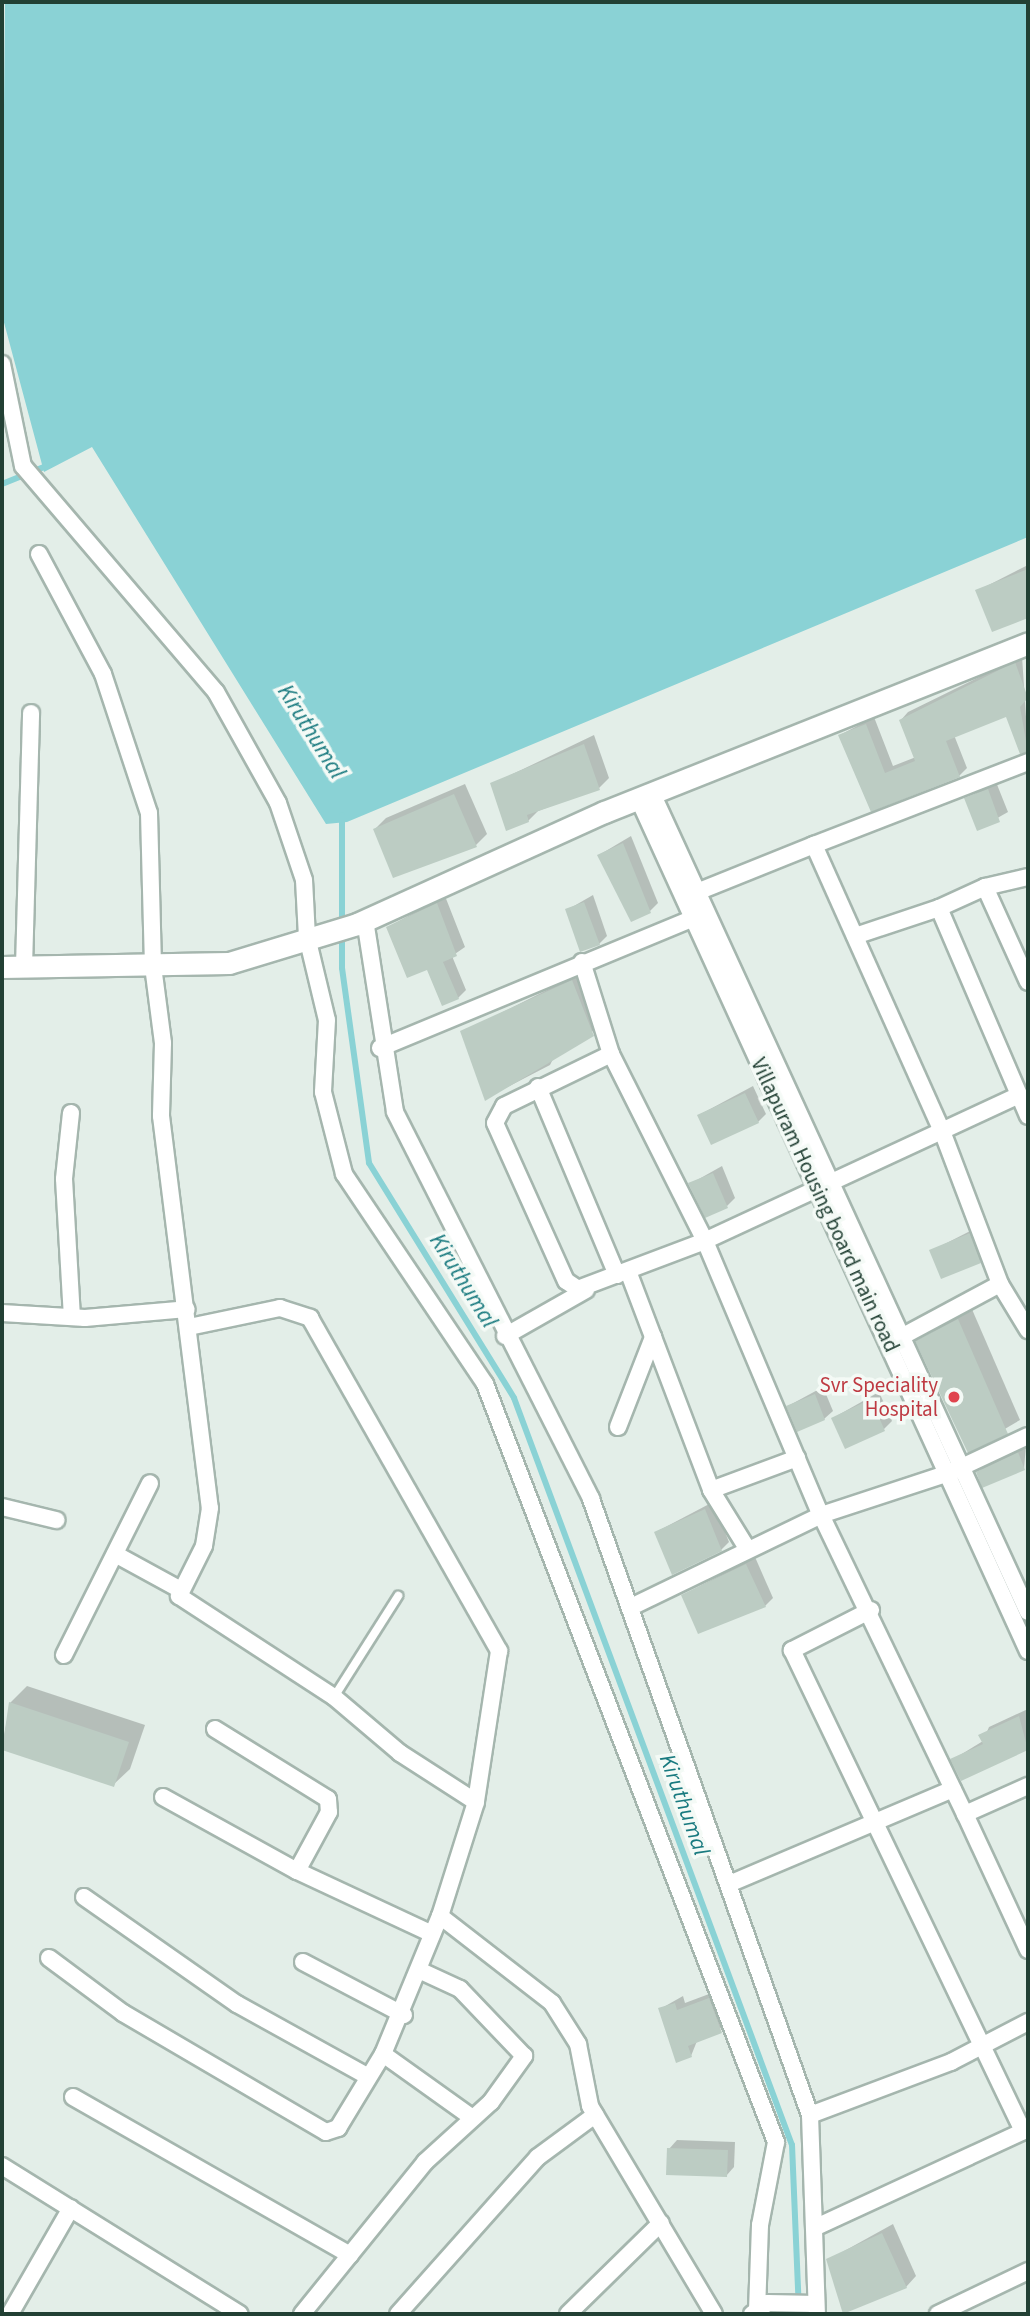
<!DOCTYPE html>
<style>
body{margin:0}
#map{position:relative;width:1030px;height:2316px;overflow:hidden;background:#e3eee8;font-family:"Source Sans 3",sans-serif}
div>[style]{position:absolute}
[style*='--x']{left:calc(var(--x)*1px);top:calc(var(--y)*1px);width:calc(var(--w)*1px);rotate:calc(var(--a)*1deg)}
.water>*{inset:0;background:#8ad2d5}
.shadow>*{inset:0;background:#0003}
.stream>*{height:6px;margin:-3px;padding:0 3px;transform-origin:3px;border-radius:3px;background:#8ad2d5}
.building>*{inset:0;background:#bcccc3}
.roads{filter:drop-shadow(2px 0 #a5b6ae) drop-shadow(-2px 0 #a5b6ae) drop-shadow(0 2px #a5b6ae) drop-shadow(0 -2px #a5b6ae)}
.lane>*{height:8px;margin:-4px;padding:0 4px;transform-origin:4px;border-radius:4px;background:#fff}
.street>*{height:16px;margin:-8px;padding:0 8px;transform-origin:8px;border-radius:8px;background:#fff}
.secondary>*{height:21px;margin:-10.5px;padding:0 10.5px;transform-origin:10.5px;border-radius:10.5px;background:#fff}
.dots>*{width:19px;height:19px;translate:-50% -50%;box-sizing:border-box;border:4px solid #f4faf6;border-radius:50%}
span{translate:-50% -50%;white-space:nowrap;text-align:center;line-height:1.15;-webkit-text-stroke:7px #f4faf6;paint-order:stroke}
.street-label{font-size:21px;color:#224034}
.health-label{font-size:21px;color:#be3a42}
.right{translate:-100% -50%;text-align:right}
.water-label{font-size:23px;color:#197a7f;font-style:italic}
.frame{position:absolute;inset:0;border:4px solid #224034;pointer-events:none}
</style>
<div id="map">
<div class="water">
<div style="clip-path:polygon(5px 2px,1028px 2px,1028px 537px,347px 822px,326px 824px,92px 447px,44px 472px,2px 315px)"></div>
</div>
<div class="shadow">
<div style="clip-path:polygon(1028px 565px,1028px 617px,993px 630px,977px 591px)"></div>
<div style="clip-path:polygon(1022px 656px,1028px 747px,1021px 750px,1006px 715px,954px 735px,967px 768px,959px 776px,872px 810px,840px 735px,874px 717px,893px 766px,916px 757px,901px 720px,908px 712px)"></div>
<div style="clip-path:polygon(594px 735px,609px 778px,599px 788px,538px 811px,528px 821px,492px 784px)"></div>
<div style="clip-path:polygon(996px 782px,1008px 812px,978px 829px,966px 799px)"></div>
<div style="clip-path:polygon(465px 784px,487px 834px,476px 845px,375px 829px,386px 818px)"></div>
<div style="clip-path:polygon(631px 836px,658px 903px,650px 911px,599px 855px)"></div>
<div style="clip-path:polygon(593px 895px,607px 936px,599px 944px,567px 910px)"></div>
<div style="clip-path:polygon(445px 896px,465px 947px,452px 956px,466px 990px,458px 998px,388px 927px)"></div>
<div style="clip-path:polygon(579px 974px,600px 1027px,556px 1053px,550px 1065px,486px 1098px,463px 1032px)"></div>
<div style="clip-path:polygon(753px 1086px,766px 1114px,758px 1122px,699px 1115px)"></div>
<div style="clip-path:polygon(722px 1166px,735px 1198px,727px 1206px,690px 1184px)"></div>
<div style="clip-path:polygon(978px 1227px,988px 1253px,980px 1261px,931px 1251px)"></div>
<div style="clip-path:polygon(971px 1307px,1020px 1420px,969px 1450px,917px 1342px)"></div>
<div style="clip-path:polygon(823px 1387px,833px 1411px,824px 1419px,788px 1406px)"></div>
<div style="clip-path:polygon(879px 1392px,892px 1421px,884px 1429px,833px 1418px)"></div>
<div style="clip-path:polygon(1026px 1445px,1024px 1469px,978px 1473px,986px 1464px)"></div>
<div style="clip-path:polygon(713px 1502px,729px 1542px,721px 1550px,656px 1532px)"></div>
<div style="clip-path:polygon(755px 1557px,773px 1598px,765px 1606px,683px 1595px)"></div>
<div style="clip-path:polygon(27px 1686px,145px 1725px,130px 1769px,113px 1785px,2px 1748px,10px 1703px)"></div>
<div style="clip-path:polygon(1028px 1709px,1028px 1748px,962px 1779px,952px 1760px,983px 1741px,989px 1727px)"></div>
<div style="clip-path:polygon(717px 1991px,730px 2023px,697px 2041px,691px 2056px,660px 2009px,683px 1996px,685px 2003px)"></div>
<div style="clip-path:polygon(677px 2140px,735px 2142px,734px 2167px,726px 2176px,669px 2149px)"></div>
<div style="clip-path:polygon(893px 2224px,916px 2276px,906px 2287px,828px 2260px)"></div>
</div>
<div class="stream">
<div style="--x:2;--y:484;--w:51;--a:-22"></div>
<div style="--x:342;--y:815;--w:153;--a:90"></div>
<div style="--x:342;--y:968;--w:197;--a:82.1"></div>
<div style="--x:369;--y:1163;--w:276;--a:58.3"></div>
<div style="--x:514;--y:1398;--w:797;--a:69.59"></div>
<div style="--x:792;--y:2145;--w:169;--a:87.6"></div>
</div>
<div class="building">
<div style="clip-path:polygon(1028px 569px,1028px 618px,992px 632px,975px 590px)"></div>
<div style="clip-path:polygon(1015px 662px,1028px 698px,1020px 707px,1028px 752px,1020px 754px,1006px 717px,946px 741px,960px 777px,871px 812px,838px 735px,866px 724px,885px 773px,915px 761px,899px 720px)"></div>
<div style="clip-path:polygon(584px 744px,600px 790px,527px 815px,529px 822px,506px 831px,490px 783px)"></div>
<div style="clip-path:polygon(988px 789px,1000px 822px,977px 831px,964px 798px)"></div>
<div style="clip-path:polygon(454px 794px,477px 847px,393px 878px,373px 829px)"></div>
<div style="clip-path:polygon(623px 843px,651px 913px,631px 922px,597px 855px)"></div>
<div style="clip-path:polygon(584px 902px,600px 945px,580px 952px,565px 909px)"></div>
<div style="clip-path:polygon(437px 903px,457px 956px,443px 962px,459px 999px,442px 1006px,427px 970px,407px 978px,386px 927px)"></div>
<div style="clip-path:polygon(572px 980px,594px 1036px,485px 1101px,460px 1031px)"></div>
<div style="clip-path:polygon(745px 1093px,759px 1123px,711px 1145px,697px 1115px)"></div>
<div style="clip-path:polygon(713px 1173px,728px 1208px,705px 1218px,688px 1183px)"></div>
<div style="clip-path:polygon(970px 1233px,981px 1263px,941px 1279px,929px 1250px)"></div>
<div style="clip-path:polygon(958px 1319px,1008px 1434px,968px 1453px,915px 1341px)"></div>
<div style="clip-path:polygon(815px 1394px,825px 1420px,797px 1432px,786px 1406px)"></div>
<div style="clip-path:polygon(871px 1399px,885px 1431px,845px 1449px,831px 1418px)"></div>
<div style="clip-path:polygon(1018px 1452px,1025px 1470px,982px 1488px,976px 1472px)"></div>
<div style="clip-path:polygon(705px 1509px,722px 1551px,672px 1575px,654px 1532px)"></div>
<div style="clip-path:polygon(746px 1564px,766px 1607px,698px 1634px,681px 1595px)"></div>
<div style="clip-path:polygon(9px 1702px,129px 1742px,114px 1787px,2px 1750px)"></div>
<div style="clip-path:polygon(1019px 1716px,1028px 1750px,961px 1781px,950px 1759px,983px 1744px,978px 1735px)"></div>
<div style="clip-path:polygon(709px 1998px,722px 2033px,688px 2046px,692px 2057px,676px 2063px,658px 2008px,675px 2003px,677px 2010px)"></div>
<div style="clip-path:polygon(667px 2148px,728px 2150px,727px 2177px,666px 2175px)"></div>
<div style="clip-path:polygon(882px 2233px,907px 2288px,843px 2314px,826px 2259px)"></div>
</div>
<div class="roads">
<div class="lane">
<div style="--x:334;--y:1697;--w:120;--a:-57.6"></div>
</div>
<div class="street">
<div style="--x:2;--y:364;--w:104;--a:78.4"></div>
<div style="--x:23;--y:466;--w:297;--a:49.5"></div>
<div style="--x:216;--y:692;--w:127;--a:60.8"></div>
<div style="--x:278;--y:803;--w:81;--a:71.3"></div>
<div style="--x:304;--y:880;--w:57;--a:87"></div>
<div style="--x:307;--y:937;--w:85;--a:76.5"></div>
<div style="--x:327;--y:1020;--w:72;--a:93.2"></div>
<div style="--x:323;--y:1092;--w:85;--a:75.6"></div>
<div style="--x:344;--y:1174;--w:253;--a:56.1"></div>
<div style="--x:485;--y:1384;--w:812;--a:69"></div>
<div style="--x:776;--y:2142;--w:85;--a:100.9"></div>
<div style="--x:760;--y:2225;--w:86;--a:92"></div>
<div style="--x:39;--y:554;--w:136;--a:61.9"></div>
<div style="--x:103;--y:674;--w:146;--a:71.7"></div>
<div style="--x:149;--y:813;--w:153;--a:88.5"></div>
<div style="--x:153;--y:966;--w:78;--a:82.6"></div>
<div style="--x:163;--y:1043;--w:73;--a:91.6"></div>
<div style="--x:161;--y:1116;--w:395;--a:82.9"></div>
<div style="--x:210;--y:1508;--w:38;--a:99"></div>
<div style="--x:204;--y:1546;--w:56;--a:116.6"></div>
<div style="--x:179;--y:1596;--w:185;--a:33.1"></div>
<div style="--x:334;--y:1697;--w:87;--a:40.3"></div>
<div style="--x:400;--y:1753;--w:90;--a:32.8"></div>
<div style="--x:476;--y:1802;--w:120;--a:107.5"></div>
<div style="--x:440;--y:1916;--w:142;--a:37.8"></div>
<div style="--x:552;--y:2003;--w:49;--a:57.6"></div>
<div style="--x:578;--y:2044;--w:63;--a:79"></div>
<div style="--x:590;--y:2106;--w:242;--a:59.2"></div>
<div style="--x:1028;--y:762;--w:230;--a:158.8"></div>
<div style="--x:814;--y:845;--w:313;--a:65.9"></div>
<div style="--x:942;--y:1131;--w:164;--a:69.2"></div>
<div style="--x:1000;--y:1284;--w:54;--a:58.7"></div>
<div style="--x:652;--y:793;--w:901;--a:65.34"></div>
<div style="--x:638;--y:798;--w:938;--a:65.43"></div>
<div style="--x:985;--y:887;--w:44;--a:-13.1"></div>
<div style="--x:939;--y:908;--w:51;--a:-24.5"></div>
<div style="--x:985;--y:887;--w:104;--a:65.6"></div>
<div style="--x:365;--y:920;--w:194;--a:81.1"></div>
<div style="--x:395;--y:1112;--w:434;--a:63.1"></div>
<div style="--x:591;--y:1499;--w:654;--a:70.43"></div>
<div style="--x:810;--y:2115;--w:199;--a:88"></div>
<div style="--x:855;--y:936;--w:89;--a:-18.4"></div>
<div style="--x:939;--y:908;--w:226;--a:66.8"></div>
<div style="--x:582;--y:962;--w:96;--a:72.5"></div>
<div style="--x:24;--y:967;--w:254;--a:-88.4"></div>
<div style="--x:380;--y:1048;--w:340;--a:-22.5"></div>
<div style="--x:694;--y:918;--w:26;--a:-83"></div>
<div style="--x:697;--y:892;--w:126;--a:-21.9"></div>
<div style="--x:611;--y:1054;--w:209;--a:63.3"></div>
<div style="--x:705;--y:1241;--w:136;--a:159.3"></div>
<div style="--x:578;--y:1289;--w:14;--a:-146"></div>
<div style="--x:566;--y:1281;--w:173;--a:-114.2"></div>
<div style="--x:495;--y:1123;--w:19;--a:-62"></div>
<div style="--x:504;--y:1106;--w:119;--a:-25.9"></div>
<div style="--x:538;--y:1087;--w:204;--a:67.2"></div>
<div style="--x:1019;--y:1095;--w:346;--a:155.1"></div>
<div style="--x:705;--y:1241;--w:298;--a:67.1"></div>
<div style="--x:821;--y:1515;--w:332;--a:64.3"></div>
<div style="--x:965;--y:1814;--w:69;--a:-24"></div>
<div style="--x:71;--y:1113;--w:66;--a:96.1"></div>
<div style="--x:64;--y:1179;--w:138;--a:86.7"></div>
<div style="--x:628;--y:1271;--w:234;--a:69.2"></div>
<div style="--x:711;--y:1490;--w:92;--a:-20.4"></div>
<div style="--x:2;--y:1313;--w:83;--a:3.4"></div>
<div style="--x:85;--y:1318;--w:102;--a:-5"></div>
<div style="--x:189;--y:1327;--w:93;--a:-11.8"></div>
<div style="--x:280;--y:1308;--w:32;--a:18"></div>
<div style="--x:310;--y:1318;--w:383;--a:60.4"></div>
<div style="--x:499;--y:1651;--w:153;--a:98.7"></div>
<div style="--x:505;--y:1336;--w:93;--a:-29.6"></div>
<div style="--x:903;--y:1336;--w:110;--a:-28.2"></div>
<div style="--x:618;--y:1427;--w:97;--a:-68.7"></div>
<div style="--x:711;--y:1490;--w:70;--a:58.3"></div>
<div style="--x:2;--y:1507;--w:56;--a:13.5"></div>
<div style="--x:115;--y:1554;--w:73;--a:28.7"></div>
<div style="--x:631;--y:1607;--w:211;--a:-25.8"></div>
<div style="--x:821;--y:1515;--w:135;--a:-18.2"></div>
<div style="--x:949;--y:1473;--w:87;--a:-25.1"></div>
<div style="--x:871;--y:1610;--w:89;--a:153.1"></div>
<div style="--x:792;--y:1650;--w:534;--a:64.35"></div>
<div style="--x:64;--y:1655;--w:192;--a:-63.4"></div>
<div style="--x:215;--y:1729;--w:133;--a:31.8"></div>
<div style="--x:328;--y:1799;--w:13;--a:86"></div>
<div style="--x:329;--y:1812;--w:67;--a:118.5"></div>
<div style="--x:163;--y:1797;--w:153;--a:28.9"></div>
<div style="--x:297;--y:1871;--w:149;--a:25"></div>
<div style="--x:965;--y:1814;--w:150;--a:65.1"></div>
<div style="--x:729;--y:1884;--w:243;--a:-23"></div>
<div style="--x:84;--y:1897;--w:187;--a:35"></div>
<div style="--x:237;--y:2004;--w:146;--a:29"></div>
<div style="--x:49;--y:1958;--w:92;--a:36.6"></div>
<div style="--x:123;--y:2013;--w:235;--a:30.4"></div>
<div style="--x:326;--y:2132;--w:13;--a:-18"></div>
<div style="--x:338;--y:2128;--w:87;--a:-58.7"></div>
<div style="--x:383;--y:2054;--w:149;--a:-67.6"></div>
<div style="--x:303;--y:1962;--w:114;--a:27.7"></div>
<div style="--x:383;--y:2054;--w:108;--a:35.6"></div>
<div style="--x:73;--y:2097;--w:319;--a:29.7"></div>
<div style="--x:810;--y:2115;--w:151;--a:-20.6"></div>
<div style="--x:951;--y:2062;--w:87;--a:-27.5"></div>
<div style="--x:2;--y:2166;--w:280;--a:31.9"></div>
<div style="--x:814;--y:2228;--w:236;--a:-24.8"></div>
<div style="--x:10;--y:2314;--w:122;--a:-60.1"></div>
<div style="--x:302;--y:2314;--w:196;--a:-51"></div>
<div style="--x:425;--y:2162;--w:89;--a:-42.3"></div>
<div style="--x:491;--y:2102;--w:57;--a:-54.3"></div>
<div style="--x:524;--y:2056;--w:93;--a:-133.7"></div>
<div style="--x:460;--y:1989;--w:43;--a:-155.2"></div>
<div style="--x:398;--y:2314;--w:210;--a:-48.3"></div>
<div style="--x:538;--y:2157;--w:71;--a:-36.4"></div>
<div style="--x:568;--y:2314;--w:130;--a:-44.4"></div>
<div style="--x:752;--y:2314;--w:19;--a:-35"></div>
<div style="--x:768;--y:2303;--w:48;--a:1.2"></div>
<div style="--x:938;--y:2314;--w:100;--a:-25.5"></div>
</div>
<div class="secondary">
<div style="--x:2;--y:967;--w:227;--a:-1"></div>
<div style="--x:229;--y:963;--w:134;--a:-16.9"></div>
<div style="--x:357;--y:924;--w:271;--a:-24.4"></div>
<div style="--x:604;--y:812;--w:456;--a:-21.7"></div>
</div>
</div>
<div class="dots">
<div style="left:954px;top:1397px;background:#e0444e"></div>
</div>
<div class="street-label">
<span style="left:825px;top:1205px;rotate:65deg">Villapuram Housing board main road</span>
</div>
<div class="health-label">
<span class="right" style="left:938px;top:1397px">Svr Speciality<br>Hospital</span>
</div>
<div class="water-label">
<span style="left:311px;top:732px;rotate:58deg">Kiruthumal</span>
<span style="left:463px;top:1281px;rotate:58deg">Kiruthumal</span>
<span style="left:684px;top:1805px;rotate:70deg">Kiruthumal</span>
</div>
<div class="frame"></div>
</div>
